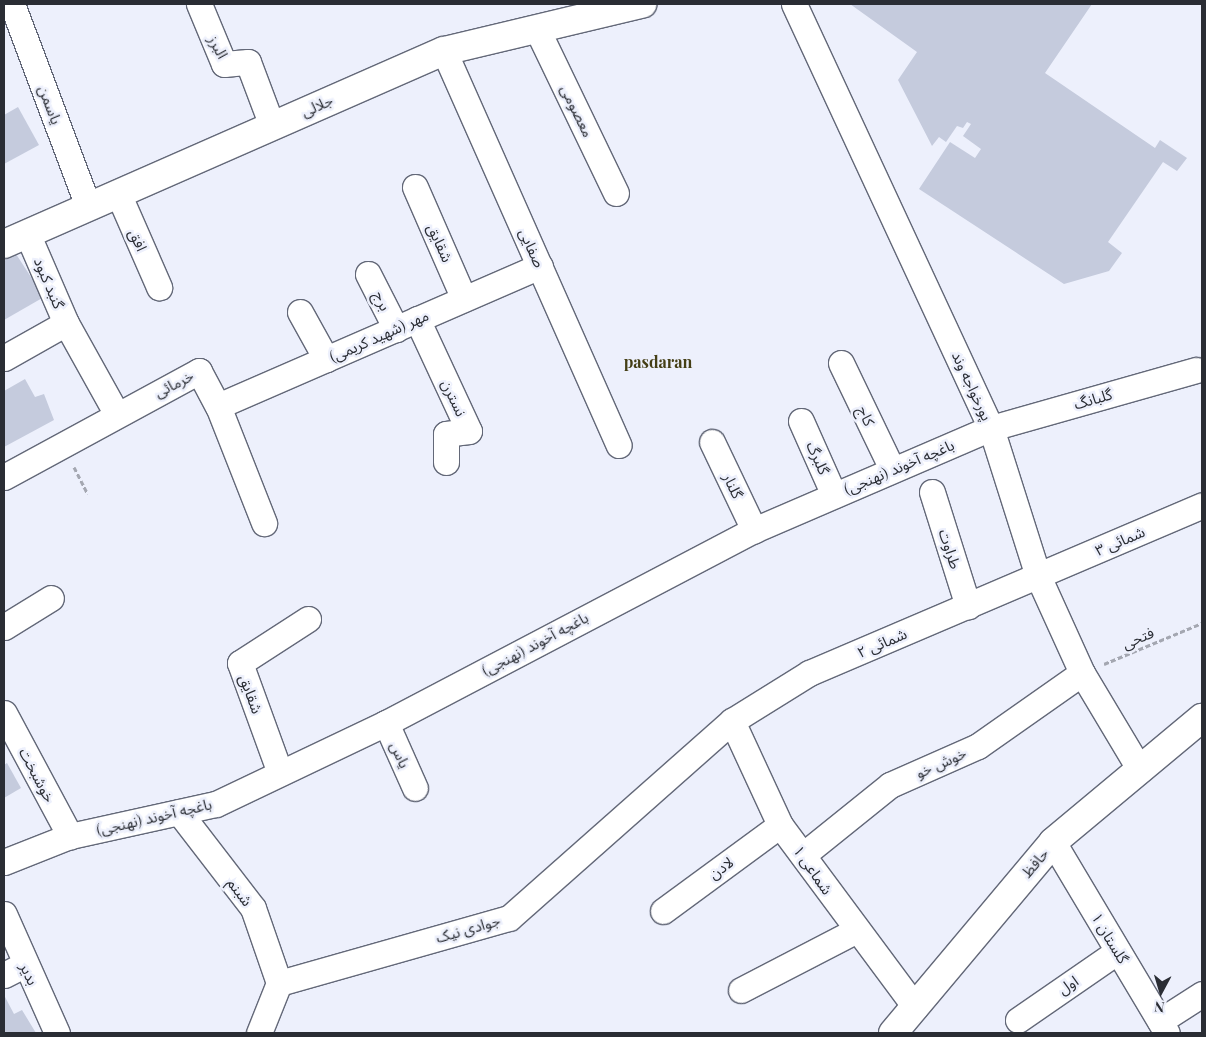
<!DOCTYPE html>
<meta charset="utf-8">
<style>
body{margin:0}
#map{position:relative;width:1206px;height:1037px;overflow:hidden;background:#edf0fc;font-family:"Playfair Display","Noto Sans Arabic",serif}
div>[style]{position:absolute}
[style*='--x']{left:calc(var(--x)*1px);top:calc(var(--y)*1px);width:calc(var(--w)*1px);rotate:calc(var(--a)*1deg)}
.building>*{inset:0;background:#c5cbdd}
.path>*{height:3px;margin-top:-1.5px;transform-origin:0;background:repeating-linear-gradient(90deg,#a4a7b1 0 5px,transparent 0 7.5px)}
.roads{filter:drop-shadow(1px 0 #636878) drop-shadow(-1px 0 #636878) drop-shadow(0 1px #636878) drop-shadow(0 -1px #636878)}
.minor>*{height:25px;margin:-12.5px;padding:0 12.5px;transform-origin:12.5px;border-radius:12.5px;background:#fff}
.tertiary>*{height:28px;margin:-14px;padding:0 14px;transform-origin:14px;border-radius:14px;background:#fff}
span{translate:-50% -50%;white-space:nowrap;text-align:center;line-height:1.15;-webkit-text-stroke:5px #edf0fc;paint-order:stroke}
.street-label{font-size:15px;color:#2a2d34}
.neighbourhood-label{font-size:16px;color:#453f16;font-weight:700}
.frame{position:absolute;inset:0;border:5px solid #2a2d34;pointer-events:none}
.north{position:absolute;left:1136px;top:967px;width:50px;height:50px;-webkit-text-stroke:4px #edf0fc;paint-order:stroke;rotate:186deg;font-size:14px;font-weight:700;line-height:20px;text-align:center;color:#2a2d34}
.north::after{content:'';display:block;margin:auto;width:18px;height:22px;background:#2a2d34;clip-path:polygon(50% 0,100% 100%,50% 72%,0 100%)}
</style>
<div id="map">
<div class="building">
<div style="clip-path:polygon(850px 4px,1092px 4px,1045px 73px,1155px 148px,1160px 140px,1187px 158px,1177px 171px,1163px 162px,1108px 242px,1122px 253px,1109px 271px,1064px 284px,919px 189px,950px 142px,975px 158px,981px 149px,963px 136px,971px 124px,967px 122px,963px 128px,957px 126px,946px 142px,939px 137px,932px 146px,898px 80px,917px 52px)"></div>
<div style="clip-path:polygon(18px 107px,39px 145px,4px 164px,4px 115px)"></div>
<div style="clip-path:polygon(16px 254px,44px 297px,4px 320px,4px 261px)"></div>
<div style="clip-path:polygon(25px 379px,35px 397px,44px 394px,54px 420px,4px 447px,4px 391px)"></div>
<div style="clip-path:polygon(7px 763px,21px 788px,4px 798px,4px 765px)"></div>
<div style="clip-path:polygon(4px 995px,14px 1014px,22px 1010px,36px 1033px,4px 1033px)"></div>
</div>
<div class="path">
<div style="--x:74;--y:467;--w:30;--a:63"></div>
<div style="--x:1104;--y:664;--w:106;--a:-22.7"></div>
</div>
<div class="roads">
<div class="minor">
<div style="--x:12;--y:4;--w:216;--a:69.4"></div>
<div style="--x:199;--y:4;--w:65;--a:67.4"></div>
<div style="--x:224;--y:64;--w:24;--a:-5"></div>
<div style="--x:248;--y:62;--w:68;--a:69.4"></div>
<div style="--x:794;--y:4;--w:468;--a:65.1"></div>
<div style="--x:991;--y:428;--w:155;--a:72.4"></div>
<div style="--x:1038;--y:576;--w:107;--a:65.6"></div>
<div style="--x:1082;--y:673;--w:113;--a:59.1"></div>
<div style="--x:537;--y:29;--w:182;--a:64.3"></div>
<div style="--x:444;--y:51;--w:431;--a:66.1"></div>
<div style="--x:415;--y:187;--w:122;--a:66.4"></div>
<div style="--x:118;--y:193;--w:103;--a:66.4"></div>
<div style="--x:27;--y:233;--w:98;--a:66.6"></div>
<div style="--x:66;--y:323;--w:103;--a:60.9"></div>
<div style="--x:368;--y:274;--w:62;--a:63"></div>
<div style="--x:300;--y:312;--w:54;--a:61"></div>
<div style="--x:417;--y:319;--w:123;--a:65.1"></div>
<div style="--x:469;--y:431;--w:23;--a:173"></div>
<div style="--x:446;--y:434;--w:28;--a:90"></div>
<div style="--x:4;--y:358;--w:71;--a:-29.4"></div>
<div style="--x:841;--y:363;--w:118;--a:64.3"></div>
<div style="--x:218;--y:406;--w:351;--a:-23.5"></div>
<div style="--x:801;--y:421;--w:81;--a:66"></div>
<div style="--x:712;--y:442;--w:98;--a:64.5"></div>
<div style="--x:4;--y:477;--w:222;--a:-28.5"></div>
<div style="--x:199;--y:371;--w:40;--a:62"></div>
<div style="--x:218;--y:406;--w:126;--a:68.5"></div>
<div style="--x:932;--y:492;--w:120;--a:72.5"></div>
<div style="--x:4;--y:627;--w:55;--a:-31.7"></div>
<div style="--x:4;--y:713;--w:140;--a:61.8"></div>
<div style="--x:732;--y:721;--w:115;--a:65.2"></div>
<div style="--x:780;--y:825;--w:227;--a:53.4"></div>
<div style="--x:386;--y:723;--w:71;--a:66"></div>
<div style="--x:280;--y:773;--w:117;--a:-110"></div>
<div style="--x:240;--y:663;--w:81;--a:-32.9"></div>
<div style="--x:179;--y:812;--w:121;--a:52.4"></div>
<div style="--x:253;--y:908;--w:79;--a:70.9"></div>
<div style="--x:1053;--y:842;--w:222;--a:59.2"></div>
<div style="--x:803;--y:855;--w:112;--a:-38.8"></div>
<div style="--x:890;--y:785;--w:96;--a:-23.9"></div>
<div style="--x:978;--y:746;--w:127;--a:-35.1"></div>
<div style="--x:4;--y:862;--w:71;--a:-21.5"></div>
<div style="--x:70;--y:836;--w:149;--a:-12.4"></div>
<div style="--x:216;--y:804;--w:188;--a:-25.5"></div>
<div style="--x:386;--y:723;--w:416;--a:-27.7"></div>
<div style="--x:754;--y:530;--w:258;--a:-23.3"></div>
<div style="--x:991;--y:428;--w:213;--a:-15.8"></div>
<div style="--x:663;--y:911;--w:145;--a:-36.3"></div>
<div style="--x:4;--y:914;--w:130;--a:66"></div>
<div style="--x:4;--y:975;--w:22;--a:-27"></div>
<div style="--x:279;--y:983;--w:239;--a:-15.8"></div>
<div style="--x:509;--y:918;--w:298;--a:-41.5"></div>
<div style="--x:732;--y:721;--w:91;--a:-31.9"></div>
<div style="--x:809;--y:673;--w:427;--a:-23.1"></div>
<div style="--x:741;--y:990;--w:128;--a:-27.4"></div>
<div style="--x:1018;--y:1020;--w:121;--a:-34.6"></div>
<div style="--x:1160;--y:1021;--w:50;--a:-32.7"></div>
<div style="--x:259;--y:1033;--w:54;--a:-68.2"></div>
</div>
<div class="tertiary">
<div style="--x:4;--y:244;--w:480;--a:-23.7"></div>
<div style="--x:444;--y:51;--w:204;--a:-13.4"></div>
<div style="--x:893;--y:1033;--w:249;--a:-50"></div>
<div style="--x:1053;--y:842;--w:194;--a:-39.8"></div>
</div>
</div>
<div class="street-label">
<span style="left:218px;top:47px;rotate:62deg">البرز</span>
<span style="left:50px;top:105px;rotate:69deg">یاسمن</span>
<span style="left:317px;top:106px;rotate:-24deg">جلالی</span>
<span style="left:577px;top:111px;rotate:64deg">معصومی</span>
<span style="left:138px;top:240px;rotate:66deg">افق</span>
<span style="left:440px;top:243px;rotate:66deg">شقایق</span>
<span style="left:532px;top:248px;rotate:66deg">صفایی</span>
<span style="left:49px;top:283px;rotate:67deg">گنبد کبود</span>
<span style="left:382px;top:301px;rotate:64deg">برج</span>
<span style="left:379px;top:336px;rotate:-24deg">مهر (شهید کریمی)</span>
<span style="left:174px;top:384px;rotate:-27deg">خرمائی</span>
<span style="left:972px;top:386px;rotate:65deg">پورخواجه وند</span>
<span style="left:454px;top:398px;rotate:65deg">نسترن</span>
<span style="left:1093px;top:399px;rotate:-16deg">گلبانگ</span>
<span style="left:866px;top:416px;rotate:65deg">کاج</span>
<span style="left:818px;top:458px;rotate:66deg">گلبرگ</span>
<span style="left:899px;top:467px;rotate:-23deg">باغچه آخوند (نهنجی)</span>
<span style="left:733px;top:486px;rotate:65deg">گلنار</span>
<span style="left:1120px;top:541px;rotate:-23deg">شمائی ۳</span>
<span style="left:950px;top:549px;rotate:72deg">طراوت</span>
<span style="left:1138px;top:638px;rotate:-23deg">فتحی</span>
<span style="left:882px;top:643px;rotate:-23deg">شمائی ۲</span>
<span style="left:535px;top:644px;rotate:-28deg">باغچه آخوند (نهنجی)</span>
<span style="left:251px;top:694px;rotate:70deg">شقایق</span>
<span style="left:400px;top:755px;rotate:65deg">یاس</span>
<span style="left:941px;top:763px;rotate:-24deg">خوش خو</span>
<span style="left:37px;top:775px;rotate:62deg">خوشبخت</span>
<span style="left:154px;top:817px;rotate:-13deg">باغچه آخوند (نهنجی)</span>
<span style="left:1035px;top:863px;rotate:-50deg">حافظ</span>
<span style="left:721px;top:868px;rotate:-36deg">لادن</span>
<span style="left:813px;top:870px;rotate:55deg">شماعی ۱</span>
<span style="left:240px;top:892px;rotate:53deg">شبنم</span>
<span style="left:468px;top:929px;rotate:-16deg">جوادی نیک</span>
<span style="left:1110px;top:938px;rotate:59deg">گلستان ۱</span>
<span style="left:29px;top:974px;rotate:65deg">بدیر</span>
<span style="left:1068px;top:985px;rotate:-34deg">اول</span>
</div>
<div class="neighbourhood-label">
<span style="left:658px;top:362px">pasdaran</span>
</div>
<div class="frame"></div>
<div class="north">N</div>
</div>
